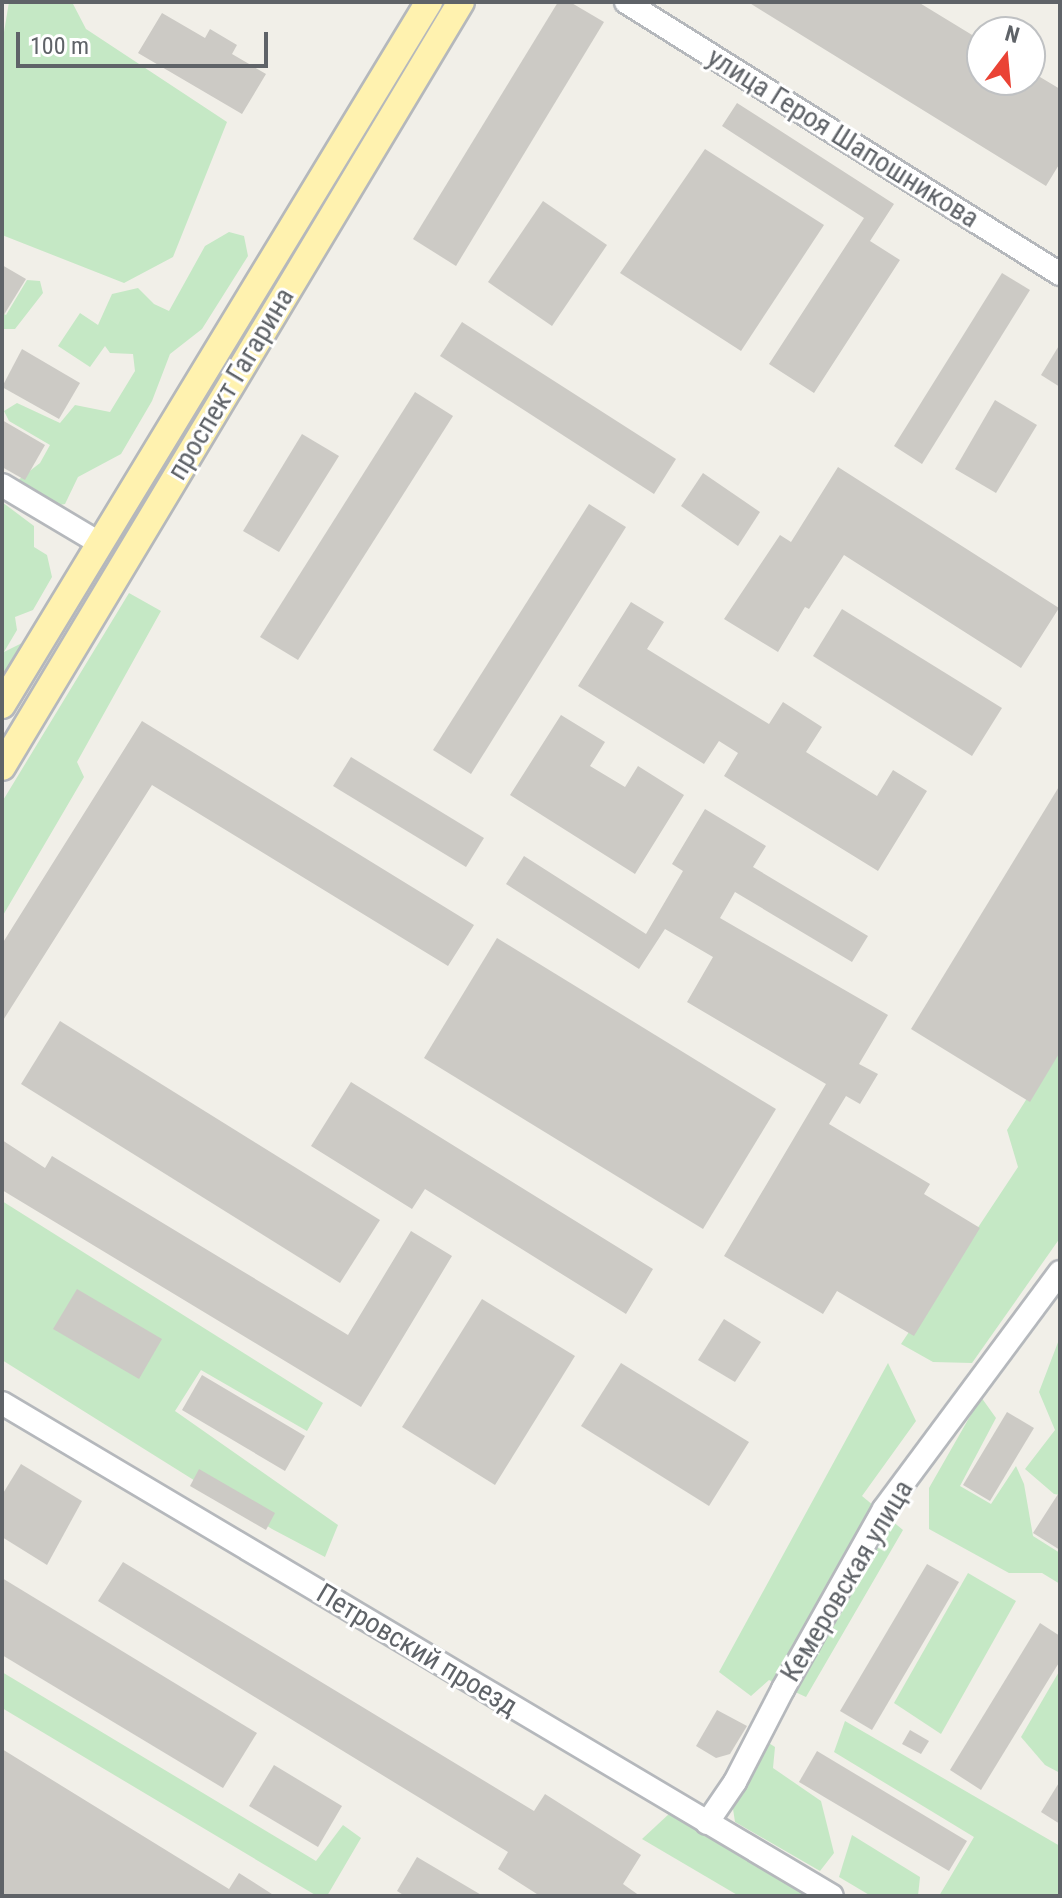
<!DOCTYPE html>
<meta charset="utf-8">
<style>
body{margin:0}
#map{position:relative;width:1062px;height:1898px;overflow:hidden;background:#f1efe8;font-family:"Roboto Condensed",sans-serif}
div>[style]{position:absolute}
[style*='--x']{left:calc(var(--x)*1px);top:calc(var(--y)*1px);width:calc(var(--w)*1px);rotate:calc(var(--a)*1deg)}
.green>*{inset:0;background:#c5e8c5}
.building>*{inset:0;background:#cccac5}
.roads{filter:drop-shadow(2px 0 #b5b8bc) drop-shadow(-2px 0 #b5b8bc) drop-shadow(0 2px #b5b8bc) drop-shadow(0 -2px #b5b8bc)}
.minor>*{height:22px;margin:-11px;padding:0 11px;transform-origin:11px;border-radius:11px;background:#fff}
.major>*{height:26px;margin:-13px;padding:0 13px;transform-origin:13px;border-radius:13px;background:#fff2af}
span{translate:-50% -50%;white-space:nowrap;text-align:center;line-height:1.15;-webkit-text-stroke:6px #fff;paint-order:stroke}
.street-label{font-size:28px;color:#5f6368}
.frame{position:absolute;inset:0;border:4px solid #5f6368;pointer-events:none}
.north{position:absolute;left:966px;top:16px;width:80px;height:80px;box-sizing:border-box;background:#fff;border:2px solid #bfc1c3;border-radius:50%;rotate:16deg;font-size:22px;font-weight:700;line-height:32px;text-align:center;color:#5f6368}
.north::after{content:'';display:block;margin:auto;width:28px;height:36px;background:#ea4335;clip-path:polygon(50% 0,100% 100%,50% 72%,0 100%)}
.scale{position:absolute;left:16px;top:32px;width:252px;height:36px;box-sizing:border-box;border:4px solid #5f6368;border-top:0;padding-left:10px;font-size:24px;line-height:28px;white-space:nowrap;color:#5f6368;-webkit-text-stroke:6px #fff;paint-order:stroke}
</style>
<div id="map">
<div class="green">
<div style="clip-path:polygon(9px 2px,72px 2px,86px 29px,227px 122px,173px 257px,124px 283px,2px 235px,2px 44px)"></div>
<div style="clip-path:polygon(229px 232px,244px 236px,248px 256px,202px 329px,170px 354px,152px 401px,121px 454px,78px 477px,65px 504px,32px 510px,13px 498px,17px 481px,40px 463px,50px 445px,9px 421px,4px 411px,17px 403px,60px 423px,75px 405px,110px 412px,135px 371px,133px 354px,110px 353px,105px 346px,90px 367px,58px 346px,80px 313px,98px 325px,112px 294px,138px 288px,154px 304px,169px 311px,205px 246px)"></div>
<div style="clip-path:polygon(27px 280px,40px 281px,43px 293px,15px 329px,2px 329px,2px 313px,6px 315px)"></div>
<div style="clip-path:polygon(2px 502px,34px 526px,34px 547px,47px 555px,52px 577px,33px 610px,15px 617px,17px 630px,4px 652px,22px 643px,2px 682px)"></div>
<div style="clip-path:polygon(129px 593px,161px 611px,77px 762px,84px 777px,2px 917px,2px 802px)"></div>
<div style="clip-path:polygon(1060px 1046px,1060px 1238px,972px 1363px,933px 1362px,901px 1344px,1018px 1167px,1007px 1130px)"></div>
<div style="clip-path:polygon(2px 1201px,323px 1403px,307px 1431px,201px 1370px,175px 1411px,338px 1525px,325px 1557px,272px 1529px,2px 1360px)"></div>
<div style="clip-path:polygon(1060px 1337px,1060px 1495px,1054px 1494px,1025px 1469px,1055px 1430px,1039px 1392px)"></div>
<div style="clip-path:polygon(888px 1363px,916px 1421px,862px 1496px,903px 1530px,806px 1697px,769px 1680px,751px 1696px,719px 1672px)"></div>
<div style="clip-path:polygon(981px 1397px,996px 1418px,960px 1486px,991px 1504px,1016px 1466px,1024px 1484px,1033px 1536px,1060px 1553px,1060px 1584px,1042px 1573px,1009px 1573px,929px 1529px,929px 1488px)"></div>
<div style="clip-path:polygon(968px 1573px,1016px 1601px,941px 1734px,894px 1703px)"></div>
<div style="clip-path:polygon(1060px 1670px,1060px 1773px,1045px 1765px,1021px 1737px)"></div>
<div style="clip-path:polygon(2px 1672px,316px 1861px,343px 1825px,361px 1838px,327px 1896px,317px 1896px,2px 1708px)"></div>
<div style="clip-path:polygon(845px 1721px,1060px 1846px,1060px 1896px,939px 1896px,974px 1837px,834px 1752px)"></div>
<div style="clip-path:polygon(750px 1731px,775px 1747px,773px 1768px,821px 1801px,834px 1853px,820px 1871px,735px 1822px,727px 1769px)"></div>
<div style="clip-path:polygon(670px 1813px,807px 1896px,739px 1896px,642px 1839px)"></div>
<div style="clip-path:polygon(852px 1835px,920px 1877px,918px 1896px,871px 1896px,839px 1877px)"></div>
</div>
<div class="building">
<div style="clip-path:polygon(558px 2px,570px 2px,604px 22px,456px 266px,413px 239px)"></div>
<div style="clip-path:polygon(748px 2px,918px 2px,982px 41px,982px 80px,1030px 80px,1030px 71px,1060px 89px,1060px 163px,1046px 186px)"></div>
<div style="clip-path:polygon(162px 13px,205px 38px,210px 29px,237px 45px,232px 54px,266px 74px,242px 114px,138px 53px)"></div>
<div style="clip-path:polygon(737px 103px,894px 204px,870px 241px,900px 260px,814px 393px,769px 364px,864px 218px,722px 126px)"></div>
<div style="clip-path:polygon(705px 149px,824px 225px,741px 351px,620px 273px)"></div>
<div style="clip-path:polygon(543px 201px,607px 245px,552px 326px,488px 282px)"></div>
<div style="clip-path:polygon(2px 265px,26px 279px,2px 318px)"></div>
<div style="clip-path:polygon(1002px 273px,1030px 290px,922px 464px,894px 446px)"></div>
<div style="clip-path:polygon(462px 322px,676px 459px,654px 494px,440px 356px)"></div>
<div style="clip-path:polygon(1060px 344px,1060px 387px,1041px 375px)"></div>
<div style="clip-path:polygon(22px 349px,80px 383px,59px 419px,2px 387px)"></div>
<div style="clip-path:polygon(415px 392px,453px 416px,298px 660px,260px 637px)"></div>
<div style="clip-path:polygon(995px 400px,1037px 425px,996px 493px,955px 469px)"></div>
<div style="clip-path:polygon(2px 420px,45px 445px,25px 480px,2px 467px)"></div>
<div style="clip-path:polygon(302px 434px,339px 456px,279px 552px,243px 531px)"></div>
<div style="clip-path:polygon(838px 467px,1059px 608px,1021px 668px,844px 555px,809px 609px,805px 607px,778px 652px,724px 619px,780px 535px,791px 542px)"></div>
<div style="clip-path:polygon(703px 473px,760px 512px,738px 546px,681px 506px)"></div>
<div style="clip-path:polygon(589px 504px,626px 527px,471px 774px,433px 750px)"></div>
<div style="clip-path:polygon(631px 602px,664px 622px,647px 649px,769px 724px,783px 702px,822px 727px,806px 752px,877px 796px,893px 770px,927px 791px,878px 871px,724px 776px,738px 753px,719px 741px,704px 764px,578px 686px)"></div>
<div style="clip-path:polygon(842px 609px,1002px 708px,972px 756px,813px 656px)"></div>
<div style="clip-path:polygon(561px 715px,605px 742px,590px 766px,625px 787px,638px 766px,684px 795px,635px 874px,510px 795px)"></div>
<div style="clip-path:polygon(142px 721px,474px 925px,448px 966px,152px 785px,2px 1022px,2px 944px)"></div>
<div style="clip-path:polygon(351px 757px,484px 838px,466px 867px,333px 786px)"></div>
<div style="clip-path:polygon(1060px 785px,1060px 1052px,1030px 1102px,911px 1029px)"></div>
<div style="clip-path:polygon(705px 809px,766px 846px,753px 867px,868px 936px,852px 962px,735px 892px,720px 918px,888px 1015px,859px 1064px,878px 1074px,860px 1104px,846px 1096px,829px 1124px,930px 1184px,924px 1194px,980px 1228px,914px 1336px,837px 1291px,823px 1314px,724px 1256px,826px 1084px,687px 1002px,713px 957px,665px 929px,639px 969px,506px 884px,524px 856px,646px 934px,683px 871px,672px 864px)"></div>
<div style="clip-path:polygon(497px 938px,776px 1109px,703px 1229px,424px 1058px)"></div>
<div style="clip-path:polygon(60px 1021px,380px 1220px,340px 1283px,21px 1084px)"></div>
<div style="clip-path:polygon(351px 1082px,653px 1269px,626px 1314px,425px 1189px,412px 1209px,311px 1146px)"></div>
<div style="clip-path:polygon(2px 1140px,45px 1168px,52px 1156px,348px 1335px,411px 1231px,452px 1256px,361px 1407px,2px 1190px)"></div>
<div style="clip-path:polygon(77px 1289px,162px 1339px,139px 1379px,53px 1329px)"></div>
<div style="clip-path:polygon(482px 1299px,575px 1356px,495px 1485px,402px 1427px)"></div>
<div style="clip-path:polygon(724px 1319px,761px 1342px,735px 1382px,698px 1360px)"></div>
<div style="clip-path:polygon(621px 1363px,749px 1442px,709px 1506px,581px 1426px)"></div>
<div style="clip-path:polygon(202px 1375px,305px 1436px,285px 1471px,182px 1410px)"></div>
<div style="clip-path:polygon(1007px 1412px,1034px 1428px,990px 1501px,963px 1485px)"></div>
<div style="clip-path:polygon(21px 1464px,82px 1501px,47px 1565px,2px 1537px,2px 1495px)"></div>
<div style="clip-path:polygon(199px 1469px,275px 1513px,266px 1530px,190px 1486px)"></div>
<div style="clip-path:polygon(1060px 1491px,1060px 1550px,1033px 1533px)"></div>
<div style="clip-path:polygon(123px 1562px,534px 1811px,545px 1794px,641px 1855px,623px 1884px,640px 1896px,540px 1896px,498px 1869px,508px 1852px,98px 1601px)"></div>
<div style="clip-path:polygon(927px 1564px,959px 1582px,872px 1730px,840px 1711px)"></div>
<div style="clip-path:polygon(2px 1578px,257px 1733px,223px 1788px,2px 1655px)"></div>
<div style="clip-path:polygon(1040px 1623px,1060px 1636px,1060px 1661px,981px 1790px,950px 1770px)"></div>
<div style="clip-path:polygon(717px 1710px,747px 1726px,730px 1754px,716px 1758px,696px 1746px)"></div>
<div style="clip-path:polygon(910px 1730px,929px 1741px,921px 1754px,902px 1744px)"></div>
<div style="clip-path:polygon(2px 1749px,229px 1889px,239px 1873px,275px 1896px,2px 1896px)"></div>
<div style="clip-path:polygon(817px 1751px,967px 1841px,949px 1871px,799px 1782px)"></div>
<div style="clip-path:polygon(274px 1765px,342px 1806px,318px 1847px,249px 1806px)"></div>
<div style="clip-path:polygon(1060px 1781px,1060px 1824px,1041px 1812px)"></div>
<div style="clip-path:polygon(417px 1857px,483px 1896px,405px 1896px,397px 1891px)"></div>
</div>
<div class="roads">
<div class="minor">
<div style="--x:626;--y:2;--w:512;--a:32.08"></div>
<div style="--x:2;--y:485;--w:115;--a:30.8"></div>
<div style="--x:2;--y:1403;--w:965;--a:30.71"></div>
<div style="--x:707;--y:1823;--w:50;--a:-55.7"></div>
<div style="--x:735;--y:1782;--w:105;--a:-62.7"></div>
<div style="--x:783;--y:1689;--w:206;--a:-60.7"></div>
<div style="--x:884;--y:1509;--w:295;--a:-53.4"></div>
</div>
<div class="major">
<div style="--x:2;--y:705;--w:823;--a:-58.73"></div>
<div style="--x:2;--y:767;--w:892;--a:-59.04"></div>
</div>
</div>
<div class="street-label">
<span style="left:843px;top:138px;rotate:32deg">улица Героя Шапошникова</span>
<span style="left:231px;top:384px;rotate:-59deg">проспект Гагарина</span>
<span style="left:847px;top:1581px;rotate:-59deg">Кемеровская улица</span>
<span style="left:417px;top:1650px;rotate:31deg">Петровский проезд</span>
</div>
<div class="frame"></div>
<div class="north">N</div>
<div class="scale">100 m</div>
</div>
